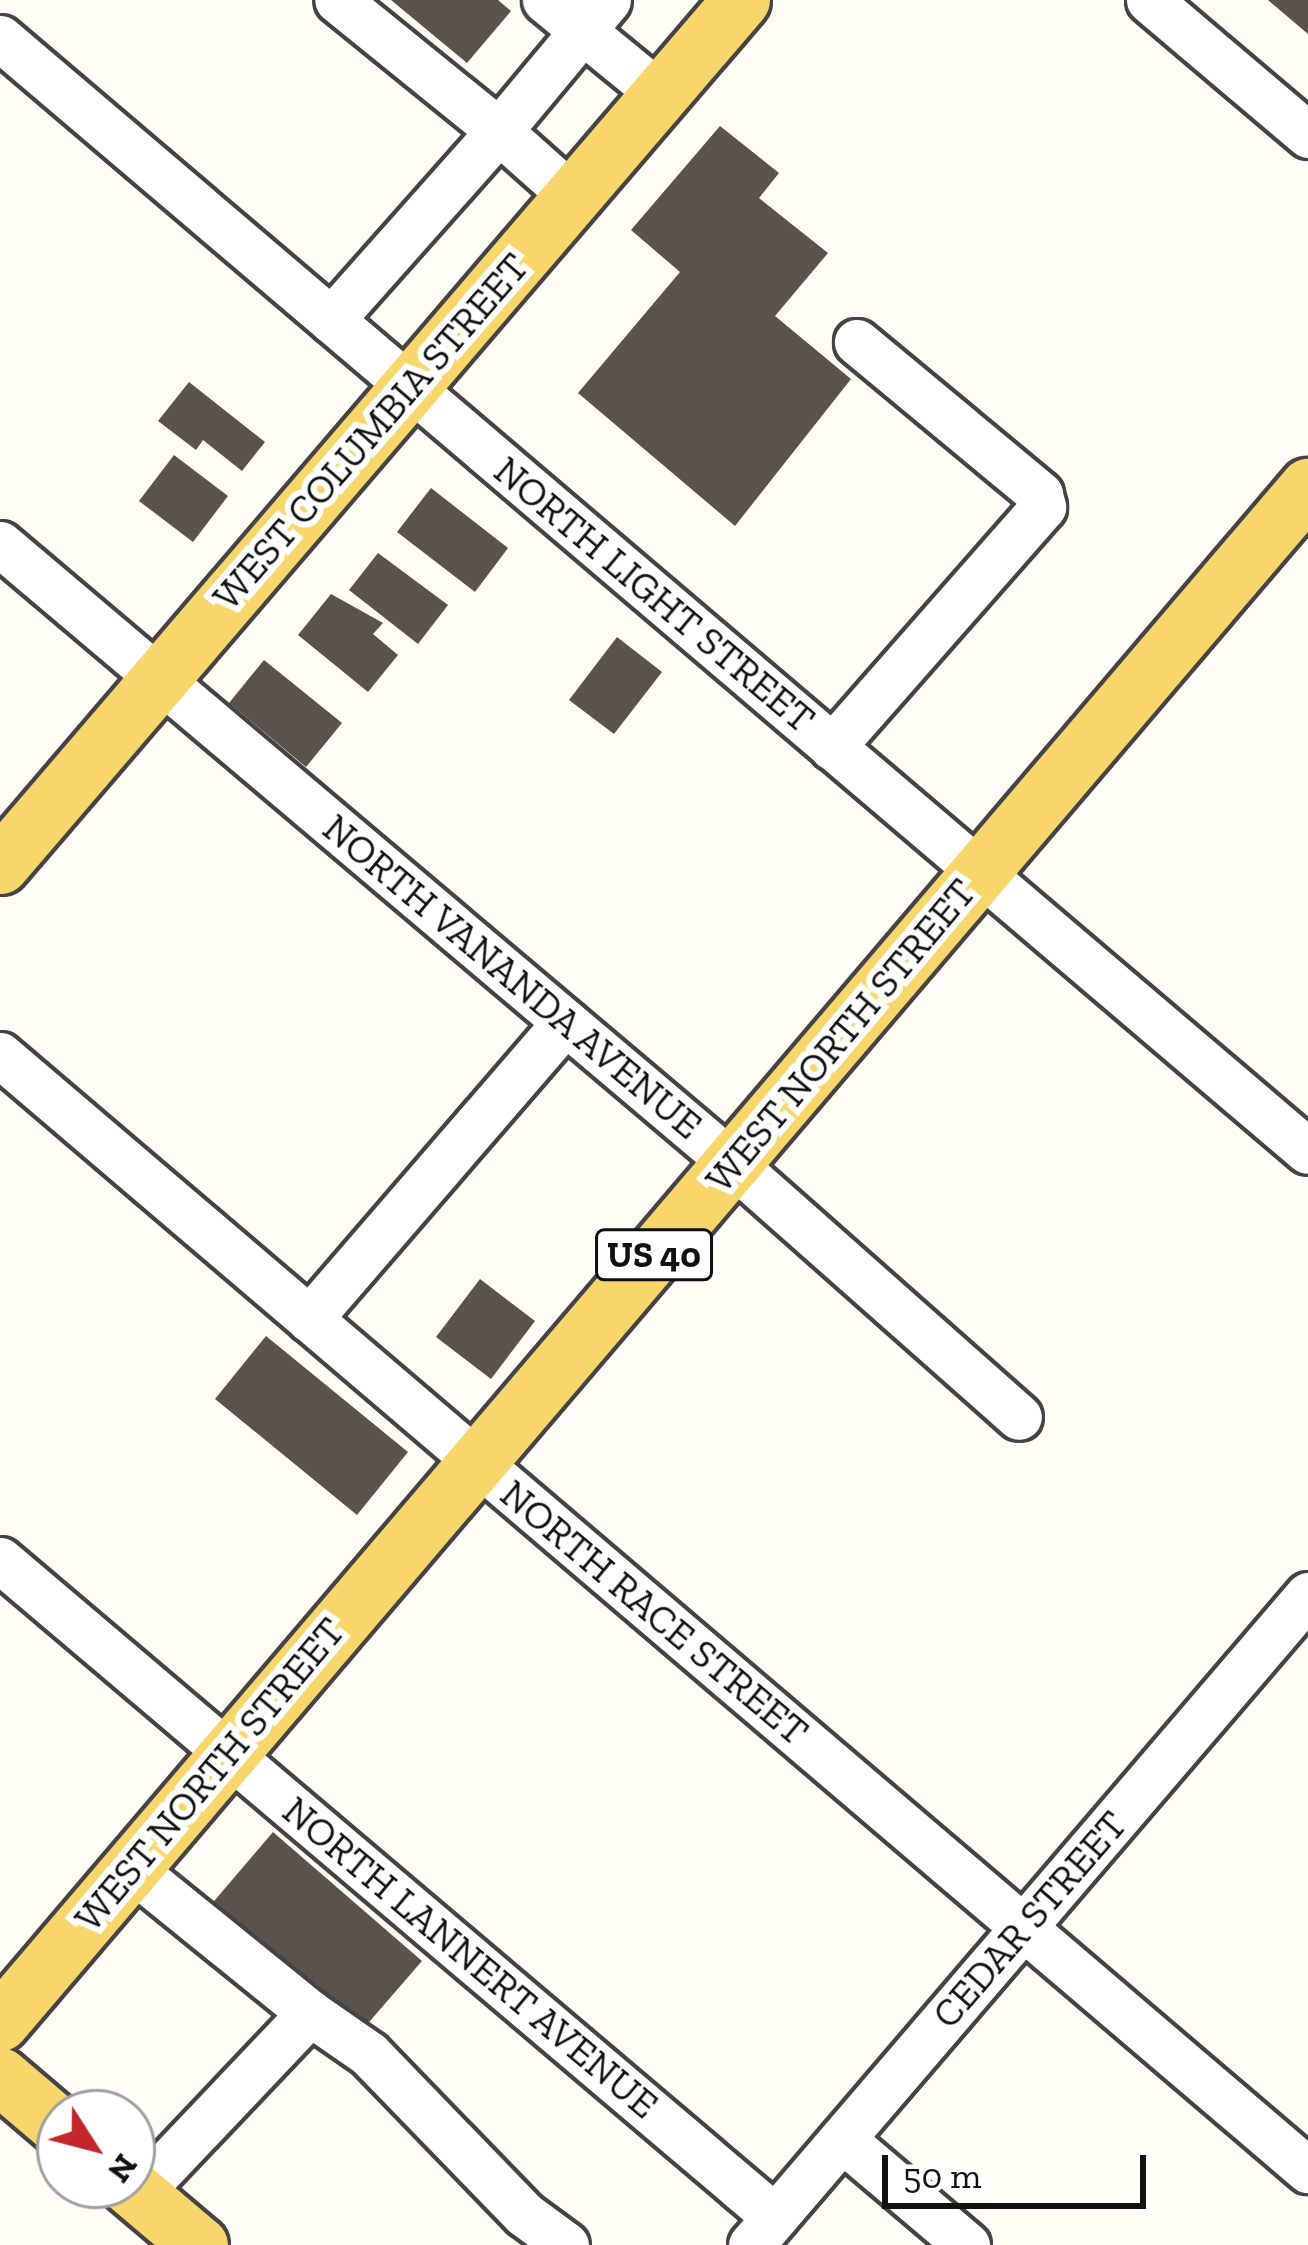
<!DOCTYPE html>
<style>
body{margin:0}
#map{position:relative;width:1308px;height:2245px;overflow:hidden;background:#fffdf5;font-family:"Zilla Slab",serif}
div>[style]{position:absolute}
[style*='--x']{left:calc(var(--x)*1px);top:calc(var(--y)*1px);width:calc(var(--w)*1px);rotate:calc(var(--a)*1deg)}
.building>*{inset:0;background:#5a524d}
.roads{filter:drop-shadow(3px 0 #444) drop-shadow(-3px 0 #444) drop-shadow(0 3px #444) drop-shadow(0 -3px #444)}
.minor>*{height:45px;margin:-22.5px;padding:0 22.5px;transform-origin:22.5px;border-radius:22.5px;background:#fff}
.major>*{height:57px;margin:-28.5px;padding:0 28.5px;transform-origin:28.5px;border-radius:28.5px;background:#f9d66b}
span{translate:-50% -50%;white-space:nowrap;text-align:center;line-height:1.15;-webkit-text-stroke:12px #fff;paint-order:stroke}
.shield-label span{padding:3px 9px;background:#fff;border:3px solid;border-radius:9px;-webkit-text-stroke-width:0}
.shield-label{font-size:36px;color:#111;font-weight:700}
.street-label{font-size:39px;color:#111}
.north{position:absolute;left:36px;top:2089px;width:120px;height:120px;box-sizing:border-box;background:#fff;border:3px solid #a0a0a0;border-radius:50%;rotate:126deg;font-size:33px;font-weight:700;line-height:48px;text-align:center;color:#111}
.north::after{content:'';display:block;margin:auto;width:42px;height:54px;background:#c4262e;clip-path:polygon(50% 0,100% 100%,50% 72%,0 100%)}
.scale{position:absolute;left:882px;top:2155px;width:264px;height:54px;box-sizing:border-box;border:6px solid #111;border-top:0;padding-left:15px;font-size:36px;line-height:42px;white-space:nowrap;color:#111;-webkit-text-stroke:9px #fff;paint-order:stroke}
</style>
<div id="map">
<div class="building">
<div style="clip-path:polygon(391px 0,498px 0,511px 11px,467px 63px)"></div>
<div style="clip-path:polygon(1268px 0,1308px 0,1308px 34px)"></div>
<div style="clip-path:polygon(720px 126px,779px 173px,759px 198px,828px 253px,775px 316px,851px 379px,735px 526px,578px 393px,680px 272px,631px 230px)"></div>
<div style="clip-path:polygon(189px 382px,265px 442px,242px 471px,203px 440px,196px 450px,158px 421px)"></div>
<div style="clip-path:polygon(174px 455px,228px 496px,193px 542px,139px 501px)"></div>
<div style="clip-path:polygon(431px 488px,508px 548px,475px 592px,397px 532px)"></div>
<div style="clip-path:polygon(378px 553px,448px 605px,418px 644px,349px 590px)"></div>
<div style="clip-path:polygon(331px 594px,383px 623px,373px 634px,398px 655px,368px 692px,298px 635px)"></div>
<div style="clip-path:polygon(617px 637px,662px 672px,614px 734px,569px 700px)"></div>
<div style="clip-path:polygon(264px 660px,342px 723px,306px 767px,229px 703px)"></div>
<div style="clip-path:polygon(480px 1279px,535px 1321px,491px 1379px,436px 1337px)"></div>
<div style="clip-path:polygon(266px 1336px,408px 1452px,357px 1515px,215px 1399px)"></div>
<div style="clip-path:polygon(273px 1832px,422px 1961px,357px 2036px,209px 1907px)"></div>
</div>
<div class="roads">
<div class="minor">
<div style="--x:545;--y:0;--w:149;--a:39.3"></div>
<div style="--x:1149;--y:0;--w:209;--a:40.3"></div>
<div style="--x:0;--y:38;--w:1717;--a:40.4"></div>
<div style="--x:573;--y:197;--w:99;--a:-138.3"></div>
<div style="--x:499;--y:131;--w:170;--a:-50.2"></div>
<div style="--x:331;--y:320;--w:253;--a:-48.4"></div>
<div style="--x:499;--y:131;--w:208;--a:-141"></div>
<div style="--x:0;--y:544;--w:959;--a:40.22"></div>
<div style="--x:732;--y:1163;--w:383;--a:41.5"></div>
<div style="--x:832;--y:747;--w:320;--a:-48.7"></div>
<div style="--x:1043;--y:507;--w:13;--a:-103"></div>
<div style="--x:1040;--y:494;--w:238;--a:-140.3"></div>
<div style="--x:0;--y:1055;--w:1719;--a:40.45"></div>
<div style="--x:309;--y:1319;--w:392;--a:-49.2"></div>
<div style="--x:0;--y:1560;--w:1016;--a:40.29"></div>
<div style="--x:131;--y:1868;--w:230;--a:39"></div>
<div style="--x:842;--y:2139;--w:164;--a:40.3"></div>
<div style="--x:138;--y:2194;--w:250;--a:-46.5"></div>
<div style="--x:310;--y:2013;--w:72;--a:34.8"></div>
<div style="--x:369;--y:2054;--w:223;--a:45.9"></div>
<div style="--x:524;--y:2214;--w:52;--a:36.4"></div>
<div style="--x:751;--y:2245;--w:856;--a:-49.41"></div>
</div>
<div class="major">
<div style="--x:0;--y:865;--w:1139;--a:-49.42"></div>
<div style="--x:0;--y:2022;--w:2017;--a:-49.57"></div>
<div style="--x:0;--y:2076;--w:79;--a:40.4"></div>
<div style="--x:128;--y:2185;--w:93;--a:40.2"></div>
</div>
</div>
<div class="shield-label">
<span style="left:654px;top:1255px">US 40</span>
</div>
<div class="street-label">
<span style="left:371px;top:432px;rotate:-49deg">WEST COLUMBIA STREET</span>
<span style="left:654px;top:595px;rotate:40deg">NORTH LIGHT STREET</span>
<span style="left:512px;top:977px;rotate:40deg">NORTH VANANDA AVENUE</span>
<span style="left:841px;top:1036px;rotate:-50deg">WEST NORTH STREET</span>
<span style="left:654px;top:1613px;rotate:40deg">NORTH RACE STREET</span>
<span style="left:210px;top:1775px;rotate:-50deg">WEST NORTH STREET</span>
<span style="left:1030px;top:1920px;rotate:-49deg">CEDAR STREET</span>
<span style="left:470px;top:1958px;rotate:40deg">NORTH LANNERT AVENUE</span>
</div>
<div class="north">N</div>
<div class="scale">50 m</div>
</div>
